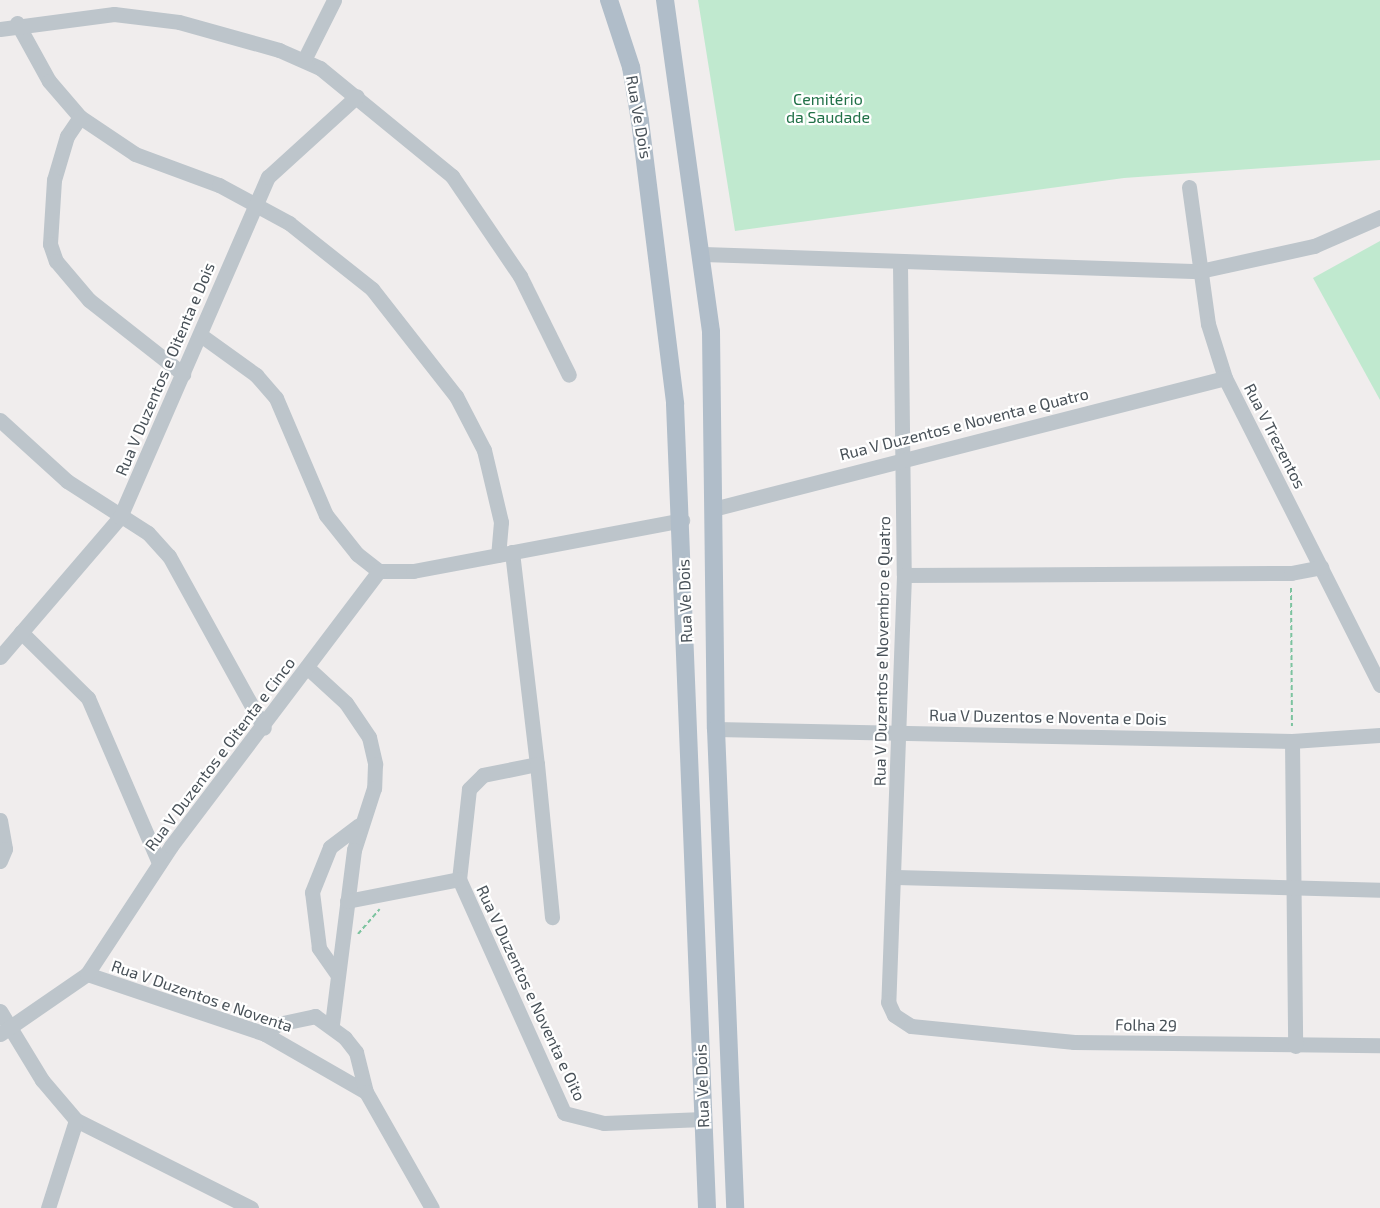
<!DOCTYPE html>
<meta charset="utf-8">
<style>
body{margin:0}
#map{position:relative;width:1380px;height:1208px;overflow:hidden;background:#f0eded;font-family:"Exo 2",sans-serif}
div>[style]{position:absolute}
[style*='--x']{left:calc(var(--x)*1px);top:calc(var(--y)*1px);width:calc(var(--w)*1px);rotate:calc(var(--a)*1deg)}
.green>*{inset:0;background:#c0e9cf}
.path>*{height:2px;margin-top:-1px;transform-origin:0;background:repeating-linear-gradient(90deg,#7cc39f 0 4.5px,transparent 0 7.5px)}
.minor>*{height:15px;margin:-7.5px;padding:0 7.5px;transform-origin:7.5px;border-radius:7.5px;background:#bdc5cb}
.major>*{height:18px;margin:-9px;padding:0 9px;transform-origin:9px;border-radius:9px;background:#b0bdc9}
span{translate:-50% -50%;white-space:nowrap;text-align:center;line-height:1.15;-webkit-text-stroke:4.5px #fff;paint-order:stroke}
.park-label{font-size:16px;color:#217148}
.street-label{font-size:16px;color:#485158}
</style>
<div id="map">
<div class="green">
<div style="clip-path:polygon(698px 0,1380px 0,1380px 160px,1124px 178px,735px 231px)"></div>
<div style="clip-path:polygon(1380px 241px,1380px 400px,1313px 278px)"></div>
</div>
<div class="path">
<div style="--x:1291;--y:588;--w:138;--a:89.6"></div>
<div style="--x:358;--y:934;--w:33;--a:-49"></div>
</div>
<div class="minor">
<div style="--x:17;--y:23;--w:66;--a:61.1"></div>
<div style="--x:49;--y:81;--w:48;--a:49.3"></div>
<div style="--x:80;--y:117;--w:66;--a:33.9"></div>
<div style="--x:135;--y:154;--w:90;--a:20.3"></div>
<div style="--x:219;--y:185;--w:80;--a:28.5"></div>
<div style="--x:289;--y:223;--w:106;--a:38.5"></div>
<div style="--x:372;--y:289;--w:136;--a:51.9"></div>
<div style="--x:456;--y:396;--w:61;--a:62.6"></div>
<div style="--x:484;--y:450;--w:74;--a:76.7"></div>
<div style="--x:501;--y:522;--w:33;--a:95"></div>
<div style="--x:0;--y:29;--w:115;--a:-7.5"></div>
<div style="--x:114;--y:14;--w:65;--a:7"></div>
<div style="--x:179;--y:22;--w:104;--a:15.6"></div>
<div style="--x:279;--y:50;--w:45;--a:23.7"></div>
<div style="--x:320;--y:68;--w:171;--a:39.3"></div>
<div style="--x:452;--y:176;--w:121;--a:55.8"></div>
<div style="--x:520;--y:276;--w:110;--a:63.7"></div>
<div style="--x:304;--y:60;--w:67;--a:-63.4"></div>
<div style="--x:80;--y:117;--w:23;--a:124"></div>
<div style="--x:67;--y:136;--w:46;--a:106.5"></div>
<div style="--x:54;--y:180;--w:64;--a:93.6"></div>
<div style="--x:50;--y:244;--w:18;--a:71"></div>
<div style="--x:56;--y:261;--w:51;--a:49.8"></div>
<div style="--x:89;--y:300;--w:120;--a:38.2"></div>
<div style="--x:1189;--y:187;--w:138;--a:82.1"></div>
<div style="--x:1208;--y:324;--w:57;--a:72.5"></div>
<div style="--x:1225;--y:378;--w:344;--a:63.2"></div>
<div style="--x:703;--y:254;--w:497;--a:2"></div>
<div style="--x:1200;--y:271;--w:117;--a:-12.4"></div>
<div style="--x:1314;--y:246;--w:72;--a:-23.7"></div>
<div style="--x:900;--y:265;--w:310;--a:89.3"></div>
<div style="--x:904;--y:575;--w:427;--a:92.1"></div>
<div style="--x:888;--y:1002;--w:14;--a:65"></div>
<div style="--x:894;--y:1015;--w:20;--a:33"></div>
<div style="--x:911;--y:1026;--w:164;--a:5.6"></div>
<div style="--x:1074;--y:1042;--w:306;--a:0.6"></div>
<div style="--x:202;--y:336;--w:67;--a:35.8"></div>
<div style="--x:256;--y:375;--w:30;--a:49"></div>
<div style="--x:276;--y:398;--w:127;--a:66.9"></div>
<div style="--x:326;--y:515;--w:50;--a:51.5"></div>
<div style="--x:357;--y:554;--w:28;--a:38"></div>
<div style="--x:0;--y:420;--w:91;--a:42.3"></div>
<div style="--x:67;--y:481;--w:96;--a:32.7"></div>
<div style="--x:148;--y:533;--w:31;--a:48"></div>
<div style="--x:169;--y:556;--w:196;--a:61.1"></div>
<div style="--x:713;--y:509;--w:528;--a:-14.35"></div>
<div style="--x:512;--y:552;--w:213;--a:83.3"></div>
<div style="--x:537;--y:764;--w:55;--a:168.5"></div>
<div style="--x:483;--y:775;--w:20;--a:135"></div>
<div style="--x:469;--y:789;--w:91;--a:96.3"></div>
<div style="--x:459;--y:879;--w:256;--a:65.8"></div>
<div style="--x:564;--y:1113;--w:41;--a:14"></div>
<div style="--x:604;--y:1123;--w:99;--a:-2.3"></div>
<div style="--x:379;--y:571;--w:34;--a:0"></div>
<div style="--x:413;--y:571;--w:274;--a:-10.7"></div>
<div style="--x:904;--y:575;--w:387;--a:-0.3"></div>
<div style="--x:1291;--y:573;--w:31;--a:-11"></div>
<div style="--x:21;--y:632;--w:94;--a:44.6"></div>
<div style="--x:88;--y:698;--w:180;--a:66.7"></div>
<div style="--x:0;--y:657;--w:184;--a:-49.4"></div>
<div style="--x:120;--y:517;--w:371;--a:-66.5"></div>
<div style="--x:268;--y:177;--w:120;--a:-42.3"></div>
<div style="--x:309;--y:669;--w:50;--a:42.6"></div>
<div style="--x:346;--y:703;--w:41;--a:55.9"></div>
<div style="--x:369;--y:737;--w:28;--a:77"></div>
<div style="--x:375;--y:764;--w:24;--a:92"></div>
<div style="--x:374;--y:788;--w:65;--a:107.9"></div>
<div style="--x:354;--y:850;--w:175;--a:97.2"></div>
<div style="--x:716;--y:729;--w:576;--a:1.19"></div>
<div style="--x:1292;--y:741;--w:88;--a:-3.9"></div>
<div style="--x:1292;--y:741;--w:305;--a:89.4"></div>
<div style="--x:537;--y:764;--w:154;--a:84.4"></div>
<div style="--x:0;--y:820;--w:29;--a:80"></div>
<div style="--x:5;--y:849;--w:13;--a:113"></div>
<div style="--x:896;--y:877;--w:484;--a:1.5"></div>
<div style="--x:347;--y:901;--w:114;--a:-11.1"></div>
<div style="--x:87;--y:974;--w:188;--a:18.6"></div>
<div style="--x:265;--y:1034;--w:116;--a:29.9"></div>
<div style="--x:337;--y:974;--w:32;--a:-125"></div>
<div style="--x:319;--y:948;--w:56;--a:-97.1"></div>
<div style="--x:312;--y:892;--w:48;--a:-68.2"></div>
<div style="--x:330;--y:847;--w:36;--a:-37"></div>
<div style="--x:0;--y:1011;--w:81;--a:58.7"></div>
<div style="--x:42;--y:1080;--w:52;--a:49.6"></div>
<div style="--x:76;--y:1120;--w:196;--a:26.7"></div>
<div style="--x:0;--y:1034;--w:106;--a:-34.6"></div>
<div style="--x:87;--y:974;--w:153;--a:-56.7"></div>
<div style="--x:171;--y:846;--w:345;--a:-52.9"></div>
<div style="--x:265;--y:1034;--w:16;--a:-38"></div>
<div style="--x:278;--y:1024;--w:38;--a:-12"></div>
<div style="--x:315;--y:1016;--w:37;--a:36"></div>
<div style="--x:345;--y:1038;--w:18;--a:52"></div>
<div style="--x:356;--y:1052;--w:41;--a:76"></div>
<div style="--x:366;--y:1092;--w:133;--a:60.4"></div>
<div style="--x:48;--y:1208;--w:92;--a:-72.3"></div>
</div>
<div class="major">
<div style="--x:609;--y:0;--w:71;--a:71.8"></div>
<div style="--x:631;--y:67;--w:55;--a:80.5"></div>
<div style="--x:640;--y:121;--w:285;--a:82.9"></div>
<div style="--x:675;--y:404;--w:805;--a:87.72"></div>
<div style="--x:665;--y:0;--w:335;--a:82.1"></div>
<div style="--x:711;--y:332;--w:397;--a:89.3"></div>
<div style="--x:716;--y:729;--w:479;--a:87.7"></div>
</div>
<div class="park-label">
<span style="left:828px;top:108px">Cemitério<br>da Saudade</span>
</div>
<div class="street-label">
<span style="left:639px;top:117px;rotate:80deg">Rua Ve Dois</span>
<span style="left:165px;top:369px;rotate:-67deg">Rua V Duzentos e Oitenta e Dois</span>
<span style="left:964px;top:424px;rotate:-14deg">Rua V Duzentos e Noventa e Quatro</span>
<span style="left:1275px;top:436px;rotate:63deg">Rua V Trezentos</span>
<span style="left:685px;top:601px;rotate:-92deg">Rua Ve Dois</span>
<span style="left:882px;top:651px;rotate:-89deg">Rua V Duzentos e Novembro e Quatro</span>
<span style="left:1048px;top:717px;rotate:1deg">Rua V Duzentos e Noventa e Dois</span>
<span style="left:220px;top:754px;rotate:-53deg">Rua V Duzentos e Oitenta e Cinco</span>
<span style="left:531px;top:993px;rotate:65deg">Rua V Duzentos e Noventa e Oito</span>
<span style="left:202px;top:996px;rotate:19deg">Rua V Duzentos e Noventa</span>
<span style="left:1146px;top:1025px;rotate:1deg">Folha 29</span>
<span style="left:702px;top:1086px;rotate:-92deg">Rua Ve Dois</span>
</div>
</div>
